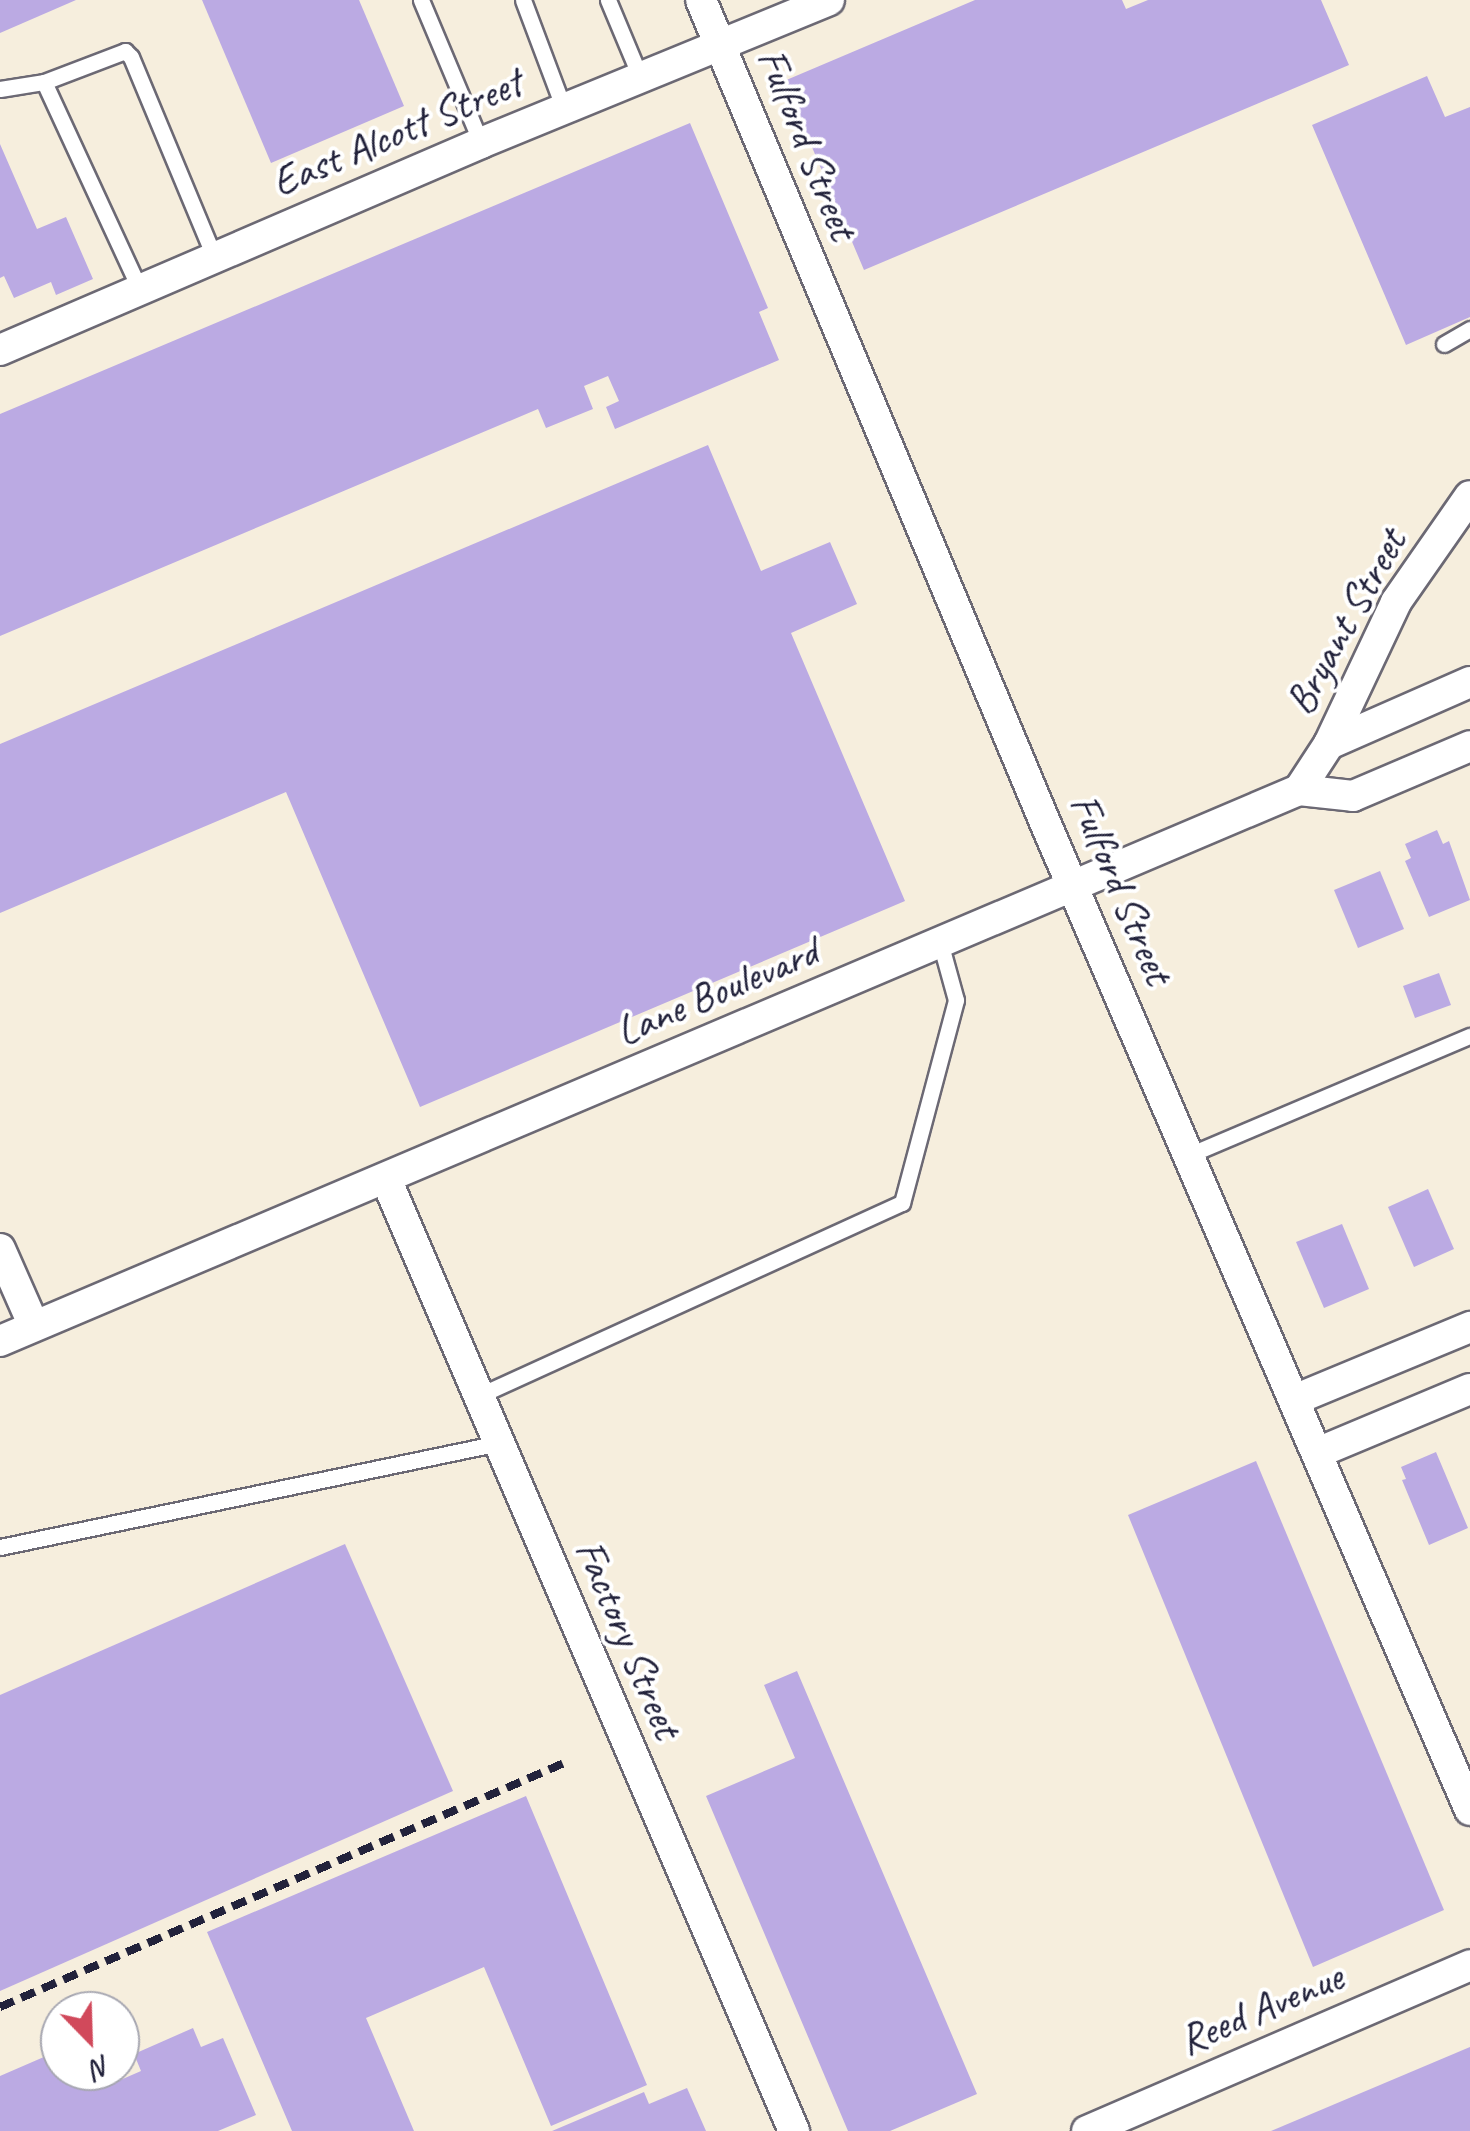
<!DOCTYPE html>
<style>
body{margin:0}
#map{position:relative;width:1470px;height:2131px;overflow:hidden;background:#f6eedd;font-family:Caveat,sans-serif}
div>[style]{position:absolute}
[style*='--x']{left:calc(var(--x)*1px);top:calc(var(--y)*1px);width:calc(var(--w)*1px);rotate:calc(var(--a)*1deg)}
.building>*{inset:0;background:#bbaae3}
.roads{filter:drop-shadow(2px 0 #6c6974) drop-shadow(-2px 0 #6c6974) drop-shadow(0 2px #6c6974) drop-shadow(0 -2px #6c6974)}
.service>*{height:15px;margin:-7.5px;padding:0 7.5px;transform-origin:7.5px;border-radius:7.5px;background:#fff}
.minor>*{height:30px;margin:-15px;padding:0 15px;transform-origin:15px;border-radius:15px;background:#fff}
.rail>*{height:8px;margin-top:-4px;transform-origin:0;background:repeating-linear-gradient(90deg,#22223b 0 15px,transparent 0 23px)}
span{translate:-50% -50%;white-space:nowrap;text-align:center;line-height:1.15;-webkit-text-stroke:8px #fff;paint-order:stroke}
.street-label{font-size:42px;color:#22223b}
.north{position:absolute;left:40px;top:1991px;width:100px;height:100px;box-sizing:border-box;background:#fff;border:2px solid #a7a7b1;border-radius:50%;rotate:157deg;font-size:28px;font-weight:700;line-height:40px;text-align:center;color:#22223b}
.north::after{content:'';display:block;margin:auto;width:35px;height:45px;background:#d1495b;clip-path:polygon(50% 0,100% 100%,50% 72%,0 100%)}
</style>
<div id="map">
<div class="building">
<div style="clip-path:polygon(0 0,76px 0,0 33px)"></div>
<div style="clip-path:polygon(202px 0,359px 0,404px 106px,271px 163px)"></div>
<div style="clip-path:polygon(975px 0,1122px 0,1126px 9px,1148px 0,1321px 0,1349px 65px,864px 270px,784px 81px)"></div>
<div style="clip-path:polygon(1427px 76px,1445px 117px,1470px 107px,1470px 317px,1406px 345px,1312px 125px)"></div>
<div style="clip-path:polygon(690px 123px,768px 308px,759px 312px,779px 360px,615px 429px,606px 407px,619px 401px,608px 376px,584px 386px,593px 409px,546px 428px,538px 409px,0 636px,0 414px)"></div>
<div style="clip-path:polygon(0 144px,37px 229px,66px 217px,93px 279px,56px 295px,51px 282px,14px 298px,4px 276px,0 278px)"></div>
<div style="clip-path:polygon(708px 445px,761px 571px,830px 542px,857px 604px,791px 633px,905px 901px,420px 1107px,286px 792px,0 913px,0 744px)"></div>
<div style="clip-path:polygon(1437px 830px,1443px 844px,1449px 841px,1470px 900px,1429px 917px,1405px 861px,1411px 858px,1405px 844px)"></div>
<div style="clip-path:polygon(1380px 871px,1404px 929px,1358px 948px,1334px 890px)"></div>
<div style="clip-path:polygon(1439px 973px,1451px 1005px,1415px 1018px,1403px 986px)"></div>
<div style="clip-path:polygon(1428px 1189px,1454px 1249px,1414px 1267px,1388px 1207px)"></div>
<div style="clip-path:polygon(1342px 1224px,1369px 1289px,1324px 1308px,1296px 1242px)"></div>
<div style="clip-path:polygon(1436px 1452px,1468px 1528px,1429px 1545px,1402px 1480px,1406px 1479px,1401px 1467px)"></div>
<div style="clip-path:polygon(1256px 1461px,1444px 1910px,1313px 1967px,1128px 1515px)"></div>
<div style="clip-path:polygon(345px 1544px,453px 1791px,0 1991px,0 1695px)"></div>
<div style="clip-path:polygon(797px 1671px,977px 2094px,890px 2131px,848px 2131px,706px 1796px,795px 1758px,764px 1685px)"></div>
<div style="clip-path:polygon(526px 1796px,647px 2085px,551px 2126px,484px 1967px,366px 2018px,414px 2131px,292px 2131px,207px 1932px)"></div>
<div style="clip-path:polygon(193px 2028px,201px 2047px,223px 2038px,256px 2115px,218px 2131px,0 2131px,0 2076px,60px 2050px,60px 2071px,95px 2071px,102px 2088px,141px 2071px,134px 2054px)"></div>
<div style="clip-path:polygon(1470px 2047px,1470px 2131px,1271px 2131px)"></div>
<div style="clip-path:polygon(687px 2088px,706px 2131px,552px 2131px,644px 2092px,649px 2104px)"></div>
</div>
<div class="roads">
<div class="service">
<div style="--x:421;--y:0;--w:155;--a:67.2"></div>
<div style="--x:523;--y:0;--w:116;--a:69.4"></div>
<div style="--x:608;--y:0;--w:86;--a:67.3"></div>
<div style="--x:44;--y:82;--w:227;--a:65.2"></div>
<div style="--x:0;--y:89;--w:45;--a:-9"></div>
<div style="--x:44;--y:82;--w:87;--a:-20.9"></div>
<div style="--x:125;--y:51;--w:8;--a:45"></div>
<div style="--x:131;--y:57;--w:216;--a:67.4"></div>
<div style="--x:1444;--y:344;--w:30;--a:-30"></div>
<div style="--x:1189;--y:1155;--w:305;--a:-23"></div>
<div style="--x:478;--y:1396;--w:466;--a:-24.5"></div>
<div style="--x:902;--y:1203;--w:210;--a:-75.1"></div>
<div style="--x:956;--y:1000;--w:60;--a:-105.4"></div>
<div style="--x:0;--y:1547;--w:510;--a:-11.77"></div>
</div>
<div class="minor">
<div style="--x:701;--y:0;--w:896;--a:67.3"></div>
<div style="--x:1047;--y:827;--w:1070;--a:66.72"></div>
<div style="--x:0;--y:350;--w:524;--a:-23.28"></div>
<div style="--x:481;--y:143;--w:376;--a:-22.3"></div>
<div style="--x:1329;--y:744;--w:154;--a:-23.7"></div>
<div style="--x:1299;--y:790;--w:55;--a:-56.9"></div>
<div style="--x:1329;--y:744;--w:157;--a:-64.7"></div>
<div style="--x:1396;--y:602;--w:129;--a:-55.1"></div>
<div style="--x:386;--y:1179;--w:1036;--a:66.8"></div>
<div style="--x:0;--y:1249;--w:84;--a:66.2"></div>
<div style="--x:0;--y:1341;--w:1411;--a:-22.99"></div>
<div style="--x:1299;--y:790;--w:54;--a:6.3"></div>
<div style="--x:1353;--y:796;--w:127;--a:-23.1"></div>
<div style="--x:1294;--y:1400;--w:191;--a:-22.5"></div>
<div style="--x:1317;--y:1453;--w:166;--a:-22.7"></div>
<div style="--x:1087;--y:2131;--w:417;--a:-23.4"></div>
</div>
</div>
<div class="rail">
<div style="--x:0;--y:2007;--w:615;--a:-23.39"></div>
</div>
<div class="street-label">
<span style="left:397px;top:133px;rotate:-23deg">East Alcott Street</span>
<span style="left:807px;top:144px;rotate:68deg">Fulford Street</span>
<span style="left:1346px;top:622px;rotate:-61deg">Bryant Street</span>
<span style="left:1121px;top:889px;rotate:67deg">Fulford Street</span>
<span style="left:717px;top:992px;rotate:-23deg">Lane Boulevard</span>
<span style="left:628px;top:1639px;rotate:67deg">Factory Street</span>
<span style="left:1261px;top:2009px;rotate:-23deg">Reed Avenue</span>
</div>
<div class="north">N</div>
</div>
